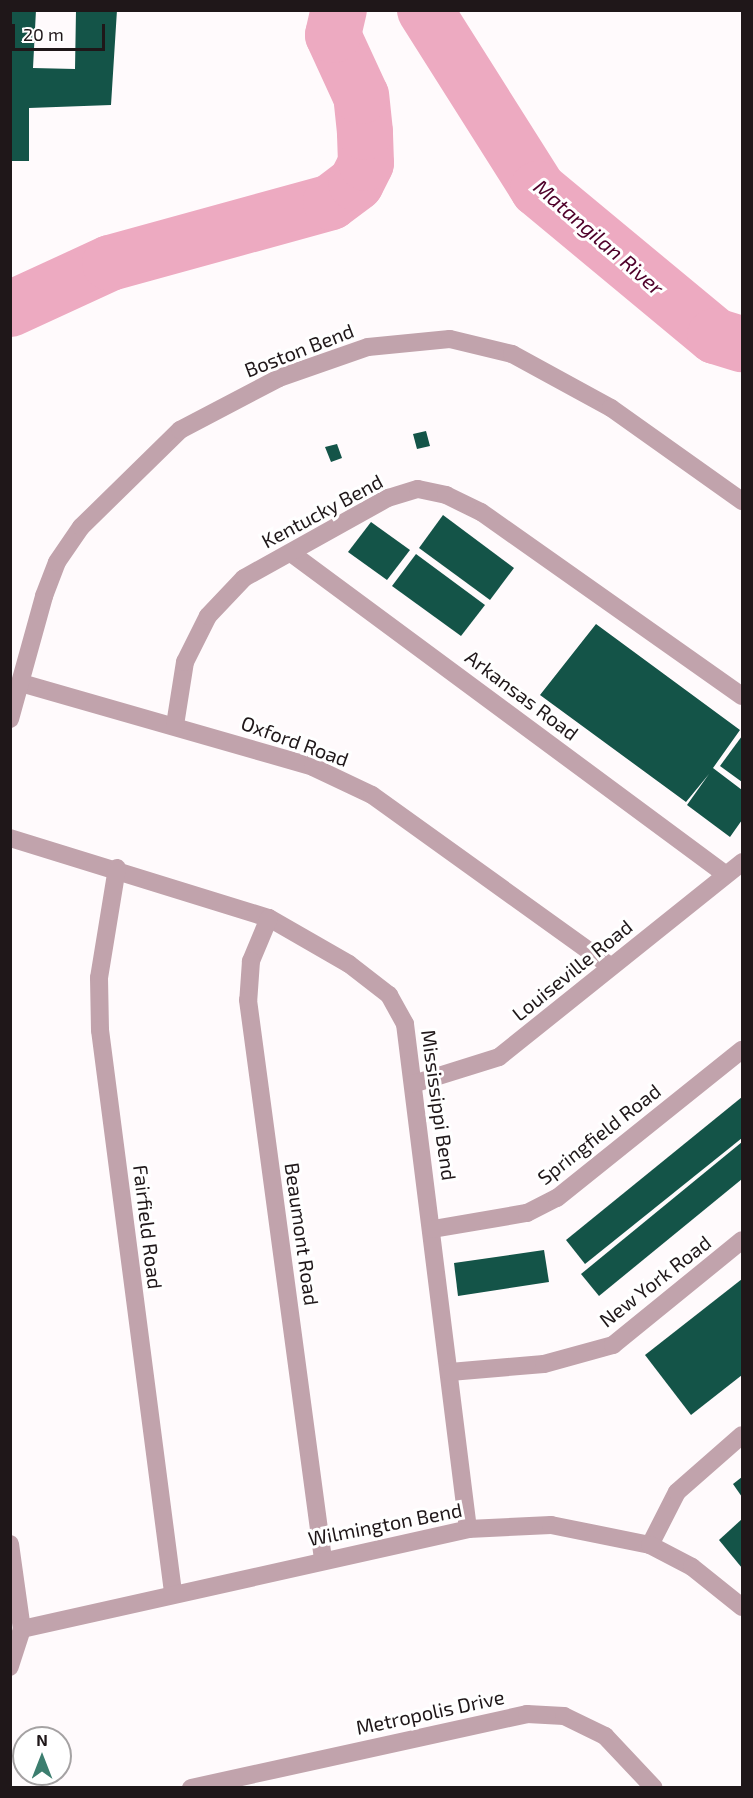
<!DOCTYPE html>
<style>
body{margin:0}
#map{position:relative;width:753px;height:1798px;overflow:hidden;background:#fffafc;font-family:"Exo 2",sans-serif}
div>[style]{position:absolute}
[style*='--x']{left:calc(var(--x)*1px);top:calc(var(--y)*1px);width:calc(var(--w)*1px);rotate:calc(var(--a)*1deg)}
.river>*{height:56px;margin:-28px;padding:0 28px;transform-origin:28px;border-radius:28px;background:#edaac1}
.building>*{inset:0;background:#145448}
.street>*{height:18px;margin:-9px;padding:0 9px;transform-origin:9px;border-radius:9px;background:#c1a3ac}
span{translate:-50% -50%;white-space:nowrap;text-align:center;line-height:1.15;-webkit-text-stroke:6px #fff;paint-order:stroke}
.street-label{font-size:20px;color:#1f1719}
.water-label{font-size:21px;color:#4f012a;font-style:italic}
.frame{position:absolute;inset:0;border:12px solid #1f1719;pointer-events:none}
.north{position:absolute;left:12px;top:1726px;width:60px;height:60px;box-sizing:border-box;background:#fff;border:2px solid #a5a2a3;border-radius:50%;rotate:0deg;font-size:16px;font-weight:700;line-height:24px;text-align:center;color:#1f1719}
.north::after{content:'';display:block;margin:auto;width:21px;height:27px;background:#3c7e6f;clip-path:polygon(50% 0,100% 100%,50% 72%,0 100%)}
.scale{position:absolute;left:12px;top:24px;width:93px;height:27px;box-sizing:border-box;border:3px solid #1f1719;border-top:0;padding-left:8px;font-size:18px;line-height:21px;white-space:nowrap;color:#1f1719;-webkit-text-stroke:4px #fff;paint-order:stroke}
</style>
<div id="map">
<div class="river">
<div style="--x:425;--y:10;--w:212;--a:57.7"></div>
<div style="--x:538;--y:189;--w:230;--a:39.7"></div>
<div style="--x:715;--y:336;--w:28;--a:17"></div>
<div style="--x:10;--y:309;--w:110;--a:-24.7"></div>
<div style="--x:110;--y:263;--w:229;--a:-15.4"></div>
<div style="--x:331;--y:202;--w:31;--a:-37"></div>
<div style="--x:356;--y:183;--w:22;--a:-63"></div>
<div style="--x:366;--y:163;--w:31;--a:-92"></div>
<div style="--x:365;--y:132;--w:36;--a:-96"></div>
<div style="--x:361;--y:96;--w:67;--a:-114.7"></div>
<div style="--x:333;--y:35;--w:26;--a:-77"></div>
</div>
<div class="building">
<div style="clip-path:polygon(10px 10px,36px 10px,33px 68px,75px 69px,76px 10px,117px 10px,111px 105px,29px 108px,29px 161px,10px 161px)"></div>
<div style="clip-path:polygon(426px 431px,430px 446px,417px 449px,413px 434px)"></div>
<div style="clip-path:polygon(337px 444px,342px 458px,331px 462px,325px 447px)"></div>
<div style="clip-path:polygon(443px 515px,514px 568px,490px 600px,419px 548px)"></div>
<div style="clip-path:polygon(371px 522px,410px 550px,387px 580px,348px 552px)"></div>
<div style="clip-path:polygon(416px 554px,485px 605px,461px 636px,392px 586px)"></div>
<div style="clip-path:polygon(596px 624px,740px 730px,713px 768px,742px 790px,742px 820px,730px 837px,687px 805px,709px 774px,686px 802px,540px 695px)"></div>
<div style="clip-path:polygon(742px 736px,742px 782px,720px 766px)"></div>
<div style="clip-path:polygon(742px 1097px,742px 1138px,585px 1264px,566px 1240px)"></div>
<div style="clip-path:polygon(742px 1142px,742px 1179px,599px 1296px,581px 1274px)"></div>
<div style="clip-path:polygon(544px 1250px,549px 1282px,458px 1296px,454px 1263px)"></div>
<div style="clip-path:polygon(742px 1279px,742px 1375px,691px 1415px,645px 1355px)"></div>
<div style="clip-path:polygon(742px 1477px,742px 1497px,733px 1484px)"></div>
<div style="clip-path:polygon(742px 1519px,742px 1568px,719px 1540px)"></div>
</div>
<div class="street">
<div style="--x:291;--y:553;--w:540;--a:36.49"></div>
<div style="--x:21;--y:683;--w:304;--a:16"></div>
<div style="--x:313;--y:767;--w:65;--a:25.4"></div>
<div style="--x:372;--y:795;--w:294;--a:35.7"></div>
<div style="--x:10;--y:719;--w:128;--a:-74.5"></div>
<div style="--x:44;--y:596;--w:36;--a:-69"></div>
<div style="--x:57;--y:562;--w:42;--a:-55.6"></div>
<div style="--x:81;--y:527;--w:139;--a:-44.4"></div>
<div style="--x:180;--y:430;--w:112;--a:-27.7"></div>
<div style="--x:279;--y:378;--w:94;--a:-19.2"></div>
<div style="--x:368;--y:347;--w:82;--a:-5.6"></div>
<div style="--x:450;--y:339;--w:64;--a:13.6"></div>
<div style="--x:512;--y:354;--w:113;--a:28.6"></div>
<div style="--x:611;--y:408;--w:161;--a:35.4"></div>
<div style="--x:175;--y:725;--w:64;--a:-81"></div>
<div style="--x:185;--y:662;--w:51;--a:-63.4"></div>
<div style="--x:208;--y:616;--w:52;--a:-46.5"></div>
<div style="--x:244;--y:578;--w:165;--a:-29.1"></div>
<div style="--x:388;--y:498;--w:31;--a:-17"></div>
<div style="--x:418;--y:489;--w:29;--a:12"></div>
<div style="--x:446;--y:495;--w:39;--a:26"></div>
<div style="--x:481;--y:512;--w:319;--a:35.2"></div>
<div style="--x:10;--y:838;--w:271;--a:17.2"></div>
<div style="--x:269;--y:918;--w:92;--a:29.9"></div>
<div style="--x:349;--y:964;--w:51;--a:37.8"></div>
<div style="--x:389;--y:995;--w:33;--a:61"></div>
<div style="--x:405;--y:1024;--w:509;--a:82.89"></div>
<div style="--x:117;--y:868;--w:111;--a:99.3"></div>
<div style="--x:99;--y:978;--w:52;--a:88.9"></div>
<div style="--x:100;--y:1030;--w:567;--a:82.6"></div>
<div style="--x:269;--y:918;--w:47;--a:112.7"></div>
<div style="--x:251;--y:961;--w:39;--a:94"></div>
<div style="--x:248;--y:1000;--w:564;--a:82.36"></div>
<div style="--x:413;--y:1084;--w:90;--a:-17.4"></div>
<div style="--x:499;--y:1057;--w:312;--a:-38.7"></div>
<div style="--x:433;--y:1229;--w:95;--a:-9.7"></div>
<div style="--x:527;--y:1213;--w:34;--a:-27"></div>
<div style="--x:557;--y:1198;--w:237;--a:-38.7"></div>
<div style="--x:450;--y:1372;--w:94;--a:-4.9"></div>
<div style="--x:544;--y:1364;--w:72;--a:-15.4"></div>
<div style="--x:613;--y:1345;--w:166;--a:-39.1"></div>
<div style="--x:10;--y:1544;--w:86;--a:82"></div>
<div style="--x:22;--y:1629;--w:40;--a:108"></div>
<div style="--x:650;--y:1545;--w:59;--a:-63"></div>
<div style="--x:677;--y:1492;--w:86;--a:-41.2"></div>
<div style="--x:22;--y:1629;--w:457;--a:-12.6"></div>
<div style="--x:468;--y:1529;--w:83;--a:-2.8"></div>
<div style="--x:551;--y:1525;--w:101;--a:11.4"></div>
<div style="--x:650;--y:1545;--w:47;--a:27.6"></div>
<div style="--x:692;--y:1567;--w:64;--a:38.7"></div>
<div style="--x:191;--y:1788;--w:344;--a:-12.4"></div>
<div style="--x:527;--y:1714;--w:37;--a:3"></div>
<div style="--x:564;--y:1716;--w:46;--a:26"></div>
<div style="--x:605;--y:1736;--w:71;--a:46.7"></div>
</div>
<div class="street-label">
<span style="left:299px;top:350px;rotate:-21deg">Boston Bend</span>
<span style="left:322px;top:511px;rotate:-28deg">Kentucky Bend</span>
<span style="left:522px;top:695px;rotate:37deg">Arkansas Road</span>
<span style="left:295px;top:741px;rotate:20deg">Oxford Road</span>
<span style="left:572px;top:970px;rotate:-39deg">Louiseville Road</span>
<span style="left:439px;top:1105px;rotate:82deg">Mississippi Bend</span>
<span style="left:599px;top:1134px;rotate:-38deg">Springfield Road</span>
<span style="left:148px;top:1227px;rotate:83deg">Fairfield Road</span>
<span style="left:302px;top:1234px;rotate:82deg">Beaumont Road</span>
<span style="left:655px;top:1281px;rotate:-38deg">New York Road</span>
<span style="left:385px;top:1524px;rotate:-11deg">Wilmington Bend</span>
<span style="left:430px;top:1712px;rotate:-12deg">Metropolis Drive</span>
</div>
<div class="water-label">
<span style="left:599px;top:237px;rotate:41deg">Matangilan River</span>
</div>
<div class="frame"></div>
<div class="north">N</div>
<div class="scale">20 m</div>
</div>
